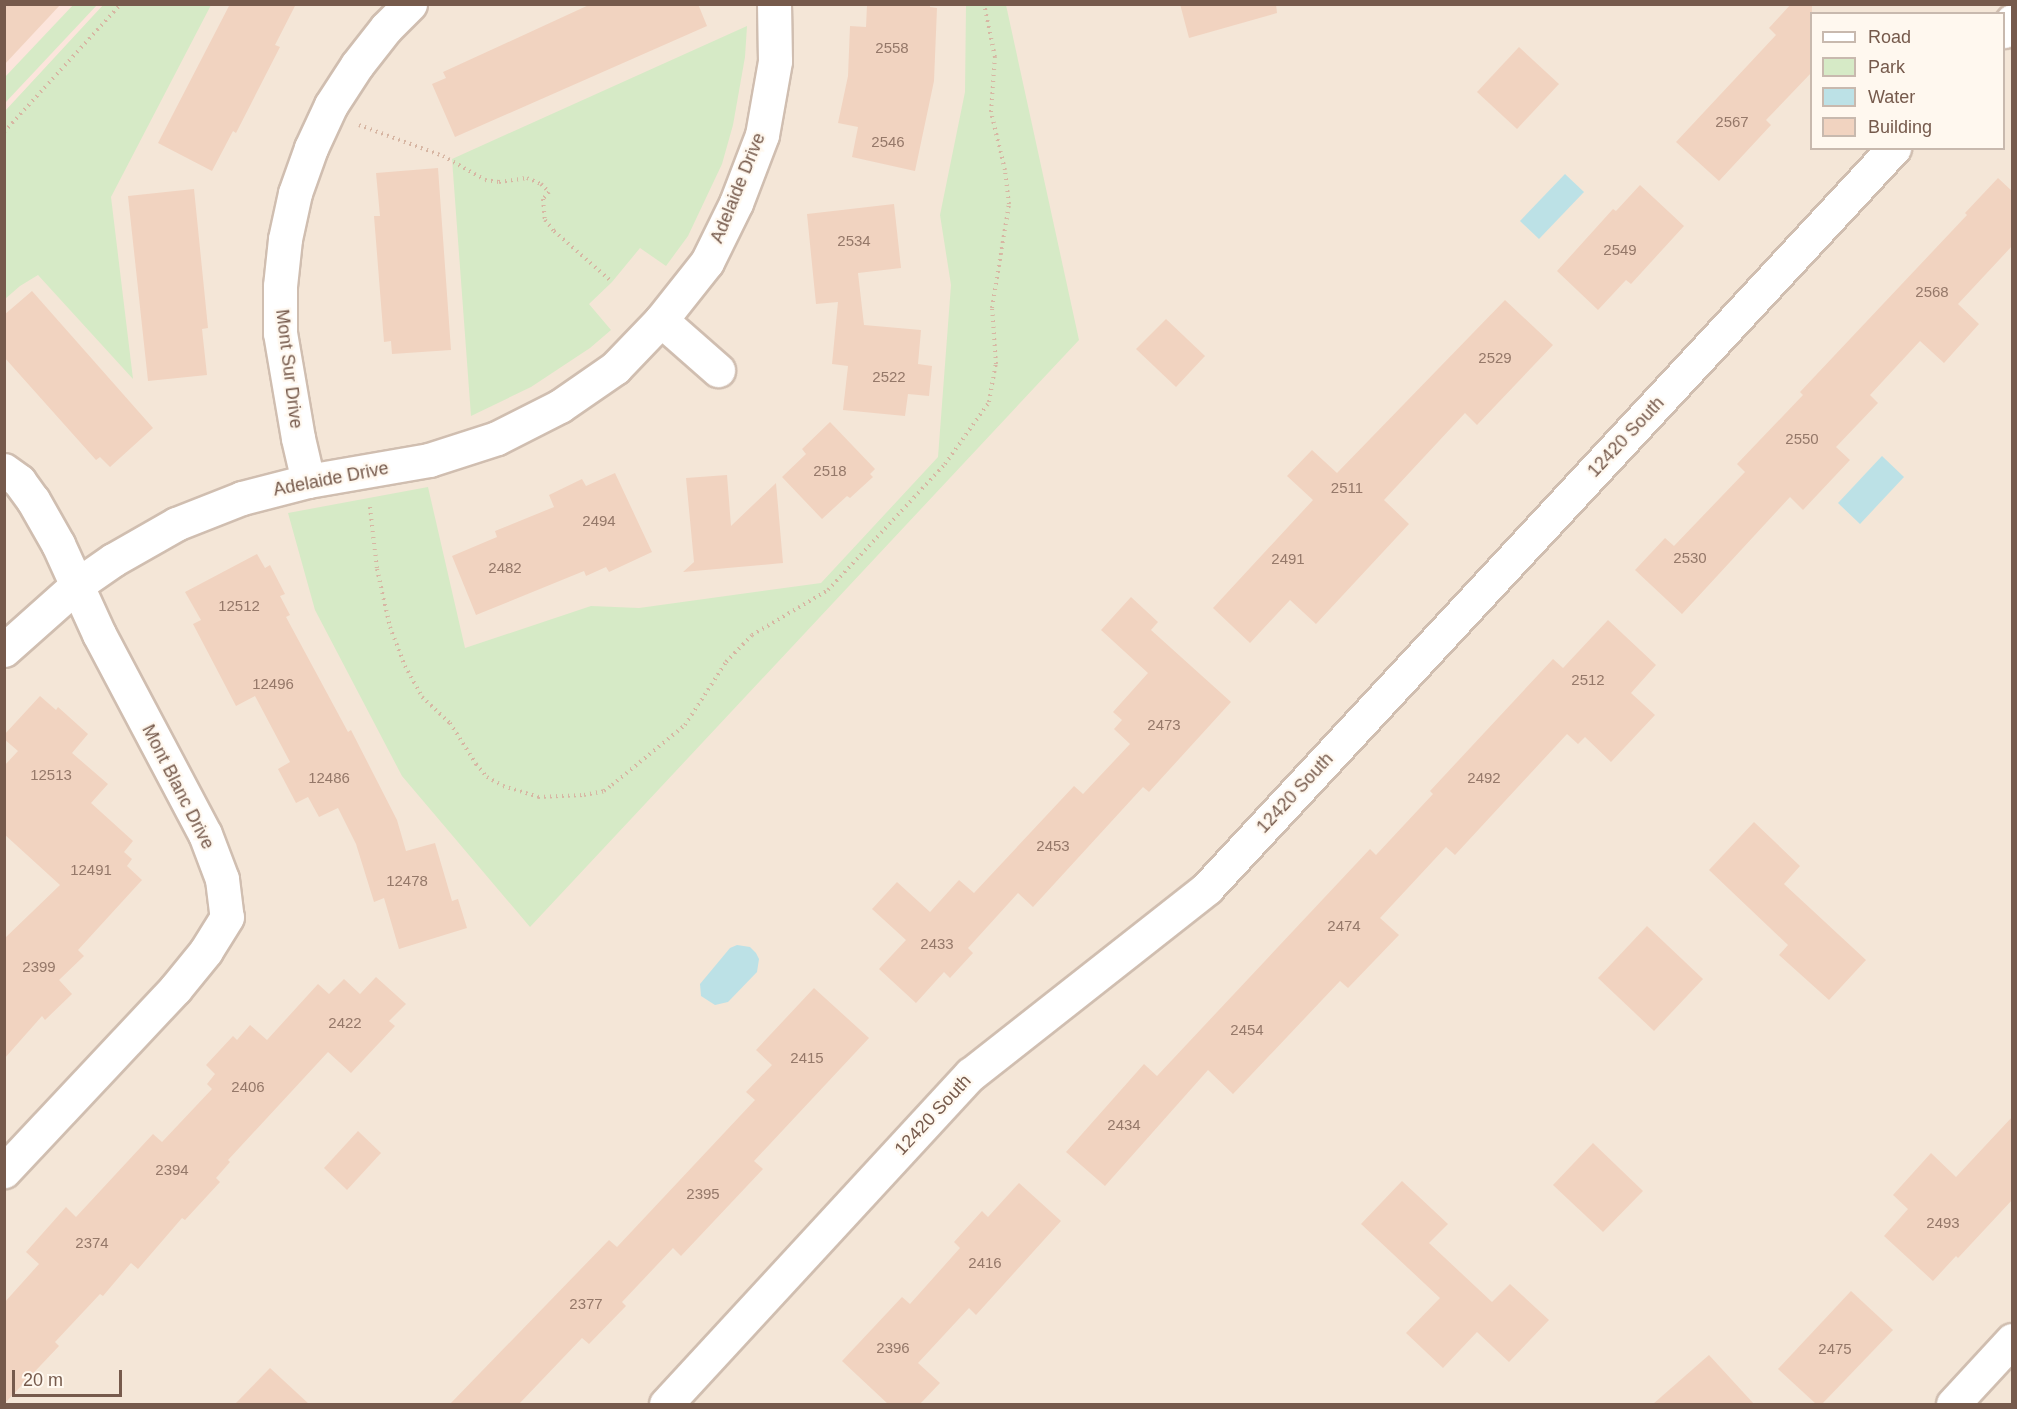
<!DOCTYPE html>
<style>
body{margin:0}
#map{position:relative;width:2017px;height:1409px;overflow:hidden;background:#fcf4e8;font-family:Arial,sans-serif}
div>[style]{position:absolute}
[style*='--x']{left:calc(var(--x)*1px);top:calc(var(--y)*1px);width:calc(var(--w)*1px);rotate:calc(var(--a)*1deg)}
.residential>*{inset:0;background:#f4e6d7}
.commercial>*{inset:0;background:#fce5dc}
.green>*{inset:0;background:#d6eac6}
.water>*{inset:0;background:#bce1e6}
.building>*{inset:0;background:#f1d3c0}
.path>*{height:4px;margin-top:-2px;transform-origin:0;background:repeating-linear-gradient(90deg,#d7b6a3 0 1.5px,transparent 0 6px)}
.roads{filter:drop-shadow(2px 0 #d0beb0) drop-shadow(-2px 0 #d0beb0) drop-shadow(0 2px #d0beb0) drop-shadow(0 -2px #d0beb0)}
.minor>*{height:33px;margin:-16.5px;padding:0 16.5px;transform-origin:16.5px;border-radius:16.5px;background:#fff}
span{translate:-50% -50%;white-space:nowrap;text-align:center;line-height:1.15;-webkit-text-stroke:4.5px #fff8ef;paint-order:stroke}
.number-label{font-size:15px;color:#957869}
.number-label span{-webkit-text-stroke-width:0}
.street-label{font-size:18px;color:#765a4c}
.frame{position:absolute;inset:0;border:6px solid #765a4c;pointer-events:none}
.legend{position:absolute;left:1810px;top:12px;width:195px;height:138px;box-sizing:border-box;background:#fff8ef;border:2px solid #c8b9ae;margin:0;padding:8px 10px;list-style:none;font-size:18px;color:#765a4c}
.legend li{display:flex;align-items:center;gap:12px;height:30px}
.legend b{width:30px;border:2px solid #c8b9ae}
.scale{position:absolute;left:12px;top:1370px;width:110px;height:27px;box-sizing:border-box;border:3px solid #765a4c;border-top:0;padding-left:8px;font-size:18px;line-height:21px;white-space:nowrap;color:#765a4c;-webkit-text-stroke:4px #fff8ef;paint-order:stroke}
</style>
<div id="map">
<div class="residential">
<div style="clip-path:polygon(evenodd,104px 5px,2012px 5px,2012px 1404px,5px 1404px,4px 111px,104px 5px,1812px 14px,2004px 14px,2004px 148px,1812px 148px,1812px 14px)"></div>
</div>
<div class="commercial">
<div style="clip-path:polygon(5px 5px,104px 5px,5px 111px)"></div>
</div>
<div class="green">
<div style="clip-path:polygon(74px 4px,97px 5px,5px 103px,5px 77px)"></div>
<div style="clip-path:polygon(104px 4px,211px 5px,111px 197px,133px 379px,38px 275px,20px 286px,5px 299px,5px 111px)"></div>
<div style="clip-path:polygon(966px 5px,1006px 5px,1079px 340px,530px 927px,402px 776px,315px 610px,288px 513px,428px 487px,465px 648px,591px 606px,639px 608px,821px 583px,938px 457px,951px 285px,940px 215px,965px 92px)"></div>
<div style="clip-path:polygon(747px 26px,745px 57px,733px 125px,722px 164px,688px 236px,666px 266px,640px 248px,612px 282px,589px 304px,611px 330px,590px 348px,531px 387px,471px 416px,452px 159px)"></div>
</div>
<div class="water">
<div style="clip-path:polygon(1565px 174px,1584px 192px,1539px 239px,1520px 221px)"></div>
<div style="clip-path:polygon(1882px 456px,1904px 477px,1860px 524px,1838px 503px)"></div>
<div style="clip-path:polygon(737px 945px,750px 947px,756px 953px,759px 959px,757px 972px,728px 1002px,715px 1005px,701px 996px,700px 984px,730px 948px)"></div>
</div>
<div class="building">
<div style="clip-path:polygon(4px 4px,61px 4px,4px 65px)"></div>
<div style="clip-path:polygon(230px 4px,296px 4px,275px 45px,280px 47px,236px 133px,233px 131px,212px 171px,158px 143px)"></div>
<div style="clip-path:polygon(591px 4px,698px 4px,707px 26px,455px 137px,432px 84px,446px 78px,443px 72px)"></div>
<div style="clip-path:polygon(891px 4px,930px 4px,930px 7px,937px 8px,934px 81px,915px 171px,852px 157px,858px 127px,838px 123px,848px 76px,850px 26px,866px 27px,867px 5px)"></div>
<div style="clip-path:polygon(1180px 4px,1276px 4px,1277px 13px,1189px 38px)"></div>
<div style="clip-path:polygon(1791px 4px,1812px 4px,1812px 72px,1766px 120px,1771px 125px,1719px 181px,1676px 142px,1776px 35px,1769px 28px)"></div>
<div style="clip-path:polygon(1519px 47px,1559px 84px,1517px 129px,1477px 92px)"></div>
<div style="clip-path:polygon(438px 168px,451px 350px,392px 354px,391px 341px,384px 342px,374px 216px,380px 216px,376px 173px)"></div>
<div style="clip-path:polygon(1998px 178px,2013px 192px,2013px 245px,1958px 304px,1979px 324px,1944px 363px,1920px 341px,1870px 395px,1878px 403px,1836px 447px,1850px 460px,1803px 510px,1790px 497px,1682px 614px,1635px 570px,1665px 538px,1674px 546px,1745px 472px,1737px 464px,1803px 395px,1800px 392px,1967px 215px,1965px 213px)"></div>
<div style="clip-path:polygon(1640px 185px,1684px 226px,1631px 284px,1626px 280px,1598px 310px,1557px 271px,1613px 209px,1616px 211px)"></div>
<div style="clip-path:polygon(194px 189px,208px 328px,202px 329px,207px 375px,148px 381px,128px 196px)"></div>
<div style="clip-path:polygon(894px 204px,901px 268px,858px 273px,864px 325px,921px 330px,918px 364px,932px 366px,929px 396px,908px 394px,905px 416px,843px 410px,848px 366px,832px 364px,838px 302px,816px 304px,807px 214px)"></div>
<div style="clip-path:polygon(32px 291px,153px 428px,110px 467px,100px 457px,96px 460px,4px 357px,4px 315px)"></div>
<div style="clip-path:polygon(1505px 300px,1553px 345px,1477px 425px,1465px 413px,1384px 500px,1409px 524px,1316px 624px,1290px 600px,1250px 643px,1213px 608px,1313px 500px,1287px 476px,1312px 450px,1337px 473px)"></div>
<div style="clip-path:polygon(1166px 319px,1205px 356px,1176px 387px,1136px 349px)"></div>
<div style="clip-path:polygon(830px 422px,875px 469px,870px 474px,873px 477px,850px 498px,847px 496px,822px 519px,782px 477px,806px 454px,802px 449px)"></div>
<div style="clip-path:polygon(615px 473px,652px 552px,609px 572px,606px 567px,586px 576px,584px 571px,476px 615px,452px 556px,497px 537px,495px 531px,554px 507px,549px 495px,582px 479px,586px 486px)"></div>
<div style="clip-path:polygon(727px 475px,731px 526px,776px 483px,783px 563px,683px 572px,694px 562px,686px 478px)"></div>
<div style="clip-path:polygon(257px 554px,265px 568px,270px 565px,285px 594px,280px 596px,290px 615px,286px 617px,348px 732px,351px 730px,397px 820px,406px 851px,435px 843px,452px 901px,458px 899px,467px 928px,399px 949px,384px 898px,374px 902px,356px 844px,338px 808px,319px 817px,308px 797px,296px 803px,278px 769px,290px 762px,255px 696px,236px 706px,193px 624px,201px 620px,185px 592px)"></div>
<div style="clip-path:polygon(1131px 597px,1158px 622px,1151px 630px,1231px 702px,1149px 792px,1143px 787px,1033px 907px,1018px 893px,968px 948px,973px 953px,950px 978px,944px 972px,916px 1003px,879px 969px,906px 940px,872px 909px,897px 882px,930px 912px,959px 880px,974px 893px,1074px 786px,1083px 794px,1130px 744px,1114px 729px,1122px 720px,1113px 712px,1148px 673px,1101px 630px)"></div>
<div style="clip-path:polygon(1608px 620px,1656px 665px,1631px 693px,1655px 715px,1611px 762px,1585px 737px,1578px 744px,1567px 734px,1455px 855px,1446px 847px,1380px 918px,1399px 935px,1348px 988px,1340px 981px,1233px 1094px,1208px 1070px,1105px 1186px,1066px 1152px,1144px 1064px,1157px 1076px,1370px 849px,1376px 855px,1433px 794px,1430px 791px,1553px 659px,1563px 668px)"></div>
<div style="clip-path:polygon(40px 696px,56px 710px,58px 707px,88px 734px,72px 753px,108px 784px,91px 803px,133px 841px,124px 852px,132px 859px,127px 866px,142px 880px,78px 950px,84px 956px,59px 980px,72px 994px,45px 1020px,42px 1016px,4px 1059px,4px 939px,60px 885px,4px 834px,4px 766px,18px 751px,4px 739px,4px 735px)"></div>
<div style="clip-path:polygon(1754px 822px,1800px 866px,1784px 884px,1866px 960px,1829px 1000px,1779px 955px,1788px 945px,1709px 870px)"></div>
<div style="clip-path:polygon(1647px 926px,1703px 979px,1654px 1031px,1598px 978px)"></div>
<div style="clip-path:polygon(376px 977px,406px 1004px,389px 1021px,395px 1026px,351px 1073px,328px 1052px,228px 1160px,230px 1162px,216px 1178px,220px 1182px,185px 1220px,182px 1218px,138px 1269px,131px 1263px,103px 1296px,100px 1294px,55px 1342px,59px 1346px,4px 1404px,4px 1303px,39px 1264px,26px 1252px,66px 1207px,76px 1217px,153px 1134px,162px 1142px,212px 1089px,207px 1084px,215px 1074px,206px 1065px,233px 1036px,237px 1040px,250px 1025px,267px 1040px,318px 984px,329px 994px,344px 979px,360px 994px)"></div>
<div style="clip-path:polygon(814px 988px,869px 1038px,754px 1161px,763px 1169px,681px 1256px,673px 1248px,622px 1302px,626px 1306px,589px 1344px,582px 1338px,519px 1404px,450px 1404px,609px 1240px,617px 1247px,755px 1100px,746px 1092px,772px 1065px,756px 1050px)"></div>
<div style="clip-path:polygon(2013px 1116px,2013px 1199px,1958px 1258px,1956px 1256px,1933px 1281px,1884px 1236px,1908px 1209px,1893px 1195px,1931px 1153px,1956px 1177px)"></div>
<div style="clip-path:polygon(358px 1131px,381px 1153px,347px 1190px,324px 1168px)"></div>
<div style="clip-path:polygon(1593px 1143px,1643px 1191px,1603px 1232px,1553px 1185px)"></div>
<div style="clip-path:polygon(1402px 1181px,1448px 1224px,1429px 1243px,1492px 1302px,1510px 1284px,1549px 1320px,1509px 1362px,1477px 1332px,1443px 1368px,1406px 1333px,1440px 1298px,1361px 1224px)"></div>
<div style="clip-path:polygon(1019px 1183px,1061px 1221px,976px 1315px,969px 1308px,918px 1363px,940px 1383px,920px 1404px,888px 1404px,842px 1361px,902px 1297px,910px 1304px,960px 1248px,954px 1242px,982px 1211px,988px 1217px)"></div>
<div style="clip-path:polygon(1851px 1291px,1893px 1330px,1822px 1404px,1816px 1404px,1778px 1369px)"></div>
<div style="clip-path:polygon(1709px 1355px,1754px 1404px,1653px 1404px)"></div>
<div style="clip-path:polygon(270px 1368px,309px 1404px,235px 1404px)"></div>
</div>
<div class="path">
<div style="--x:359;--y:125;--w:90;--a:20.3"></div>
<div style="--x:443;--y:156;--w:48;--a:29.7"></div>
<div style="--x:485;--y:180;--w:14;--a:8"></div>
<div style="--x:499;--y:182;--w:28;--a:-8"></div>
<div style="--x:527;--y:178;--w:15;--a:23"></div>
<div style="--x:541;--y:184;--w:11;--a:45"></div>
<div style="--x:549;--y:192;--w:9;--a:131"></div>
<div style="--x:543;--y:199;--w:21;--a:85"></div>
<div style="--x:545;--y:220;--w:14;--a:51"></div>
<div style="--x:554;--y:231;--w:77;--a:41.3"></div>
<div style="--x:4;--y:132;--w:173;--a:-47.6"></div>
<div style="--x:370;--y:507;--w:62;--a:83.6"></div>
<div style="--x:377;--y:569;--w:59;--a:77.4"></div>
<div style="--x:390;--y:627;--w:42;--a:69"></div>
<div style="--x:405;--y:666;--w:35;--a:61"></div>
<div style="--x:422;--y:697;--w:38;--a:43"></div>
<div style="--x:450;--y:723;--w:49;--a:57.6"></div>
<div style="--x:476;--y:764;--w:17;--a:50"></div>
<div style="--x:487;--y:777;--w:18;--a:29"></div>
<div style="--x:503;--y:786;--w:37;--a:17"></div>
<div style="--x:538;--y:797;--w:46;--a:-2.5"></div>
<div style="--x:584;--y:795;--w:20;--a:-11"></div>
<div style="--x:604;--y:791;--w:10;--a:-37"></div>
<div style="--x:612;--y:785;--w:94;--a:-39.4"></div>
<div style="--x:685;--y:725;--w:75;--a:-56.9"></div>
<div style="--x:726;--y:662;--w:37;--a:-46"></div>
<div style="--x:752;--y:635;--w:88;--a:-30.6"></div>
<div style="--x:828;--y:590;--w:172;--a:-47.1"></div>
<div style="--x:945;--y:464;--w:76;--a:-54.6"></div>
<div style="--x:989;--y:402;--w:39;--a:-80"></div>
<div style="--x:996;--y:364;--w:56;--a:-94.1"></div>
<div style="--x:992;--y:308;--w:105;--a:-80.7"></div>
<div style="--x:1009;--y:204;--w:34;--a:-97"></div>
<div style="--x:1005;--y:170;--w:60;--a:-103.6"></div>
<div style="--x:991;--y:112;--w:55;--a:-85.8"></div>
<div style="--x:995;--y:57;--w:54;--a:-101.7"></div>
</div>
<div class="roads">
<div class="minor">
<div style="--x:2004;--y:31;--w:13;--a:-51"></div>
<div style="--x:661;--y:320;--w:76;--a:41.3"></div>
<div style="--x:4;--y:470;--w:19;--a:36"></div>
<div style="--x:19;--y:481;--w:24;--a:54"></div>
<div style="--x:33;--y:500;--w:51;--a:60.4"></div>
<div style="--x:58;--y:544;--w:99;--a:65.5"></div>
<div style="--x:99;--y:634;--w:226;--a:62.1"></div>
<div style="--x:205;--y:834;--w:48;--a:69.3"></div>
<div style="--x:222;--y:879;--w:38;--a:83"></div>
<div style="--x:227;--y:917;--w:40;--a:122"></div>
<div style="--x:206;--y:951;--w:49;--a:129.2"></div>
<div style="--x:175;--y:989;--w:250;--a:133.2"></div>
<div style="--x:308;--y:481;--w:44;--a:-103.1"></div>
<div style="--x:298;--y:438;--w:107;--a:-99.7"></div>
<div style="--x:280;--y:333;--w:47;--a:-90"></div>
<div style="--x:280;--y:286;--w:47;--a:-83.9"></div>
<div style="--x:285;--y:239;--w:47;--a:-77.7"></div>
<div style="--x:295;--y:193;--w:48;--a:-70.4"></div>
<div style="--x:311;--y:148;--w:47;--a:-65.1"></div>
<div style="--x:331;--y:105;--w:48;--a:-57"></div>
<div style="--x:357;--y:65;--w:47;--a:-51.9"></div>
<div style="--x:386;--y:28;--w:34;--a:-45"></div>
<div style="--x:4;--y:650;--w:98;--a:-41.7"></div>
<div style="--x:77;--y:585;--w:44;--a:-34.8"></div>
<div style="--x:113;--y:560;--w:73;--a:-29.7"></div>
<div style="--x:176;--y:524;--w:71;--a:-21.5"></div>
<div style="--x:242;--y:498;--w:68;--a:-14.4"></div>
<div style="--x:308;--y:481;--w:123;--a:-9.8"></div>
<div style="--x:429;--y:460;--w:71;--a:-17.9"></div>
<div style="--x:497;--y:438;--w:71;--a:-26.9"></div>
<div style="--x:560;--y:406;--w:67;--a:-34.6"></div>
<div style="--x:615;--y:368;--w:66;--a:-46.2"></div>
<div style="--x:661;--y:320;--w:74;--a:-51.6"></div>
<div style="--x:707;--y:262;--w:66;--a:-63.8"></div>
<div style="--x:736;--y:203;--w:73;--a:-69.1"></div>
<div style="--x:762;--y:135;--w:75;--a:-80"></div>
<div style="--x:775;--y:61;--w:57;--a:-91"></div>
<div style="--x:666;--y:1404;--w:449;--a:-47.3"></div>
<div style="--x:971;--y:1074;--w:300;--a:-38.2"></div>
<div style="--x:1207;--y:888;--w:1010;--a:-47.13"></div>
<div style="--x:1953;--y:1404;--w:87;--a:-47.3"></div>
</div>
</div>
<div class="number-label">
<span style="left:892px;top:48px">2558</span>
<span style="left:1732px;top:122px">2567</span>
<span style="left:888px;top:142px">2546</span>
<span style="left:854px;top:241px">2534</span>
<span style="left:1620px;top:250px">2549</span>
<span style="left:1932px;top:292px">2568</span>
<span style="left:1495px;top:358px">2529</span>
<span style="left:889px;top:377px">2522</span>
<span style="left:1802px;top:439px">2550</span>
<span style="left:830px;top:471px">2518</span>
<span style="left:1347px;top:488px">2511</span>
<span style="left:599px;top:521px">2494</span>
<span style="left:1690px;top:558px">2530</span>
<span style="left:1288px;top:559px">2491</span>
<span style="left:505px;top:568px">2482</span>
<span style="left:239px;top:606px">12512</span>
<span style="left:1588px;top:680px">2512</span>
<span style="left:273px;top:684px">12496</span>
<span style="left:1164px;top:725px">2473</span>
<span style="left:51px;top:775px">12513</span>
<span style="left:329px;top:778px">12486</span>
<span style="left:1484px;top:778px">2492</span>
<span style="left:1053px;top:846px">2453</span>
<span style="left:91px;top:870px">12491</span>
<span style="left:407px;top:881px">12478</span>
<span style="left:1344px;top:926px">2474</span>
<span style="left:937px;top:944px">2433</span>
<span style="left:39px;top:967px">2399</span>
<span style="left:345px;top:1023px">2422</span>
<span style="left:1247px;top:1030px">2454</span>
<span style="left:807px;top:1058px">2415</span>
<span style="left:248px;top:1087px">2406</span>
<span style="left:1124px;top:1125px">2434</span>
<span style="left:172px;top:1170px">2394</span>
<span style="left:703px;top:1194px">2395</span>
<span style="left:1943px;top:1223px">2493</span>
<span style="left:92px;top:1243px">2374</span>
<span style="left:985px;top:1263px">2416</span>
<span style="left:586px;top:1304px">2377</span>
<span style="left:893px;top:1348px">2396</span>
<span style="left:1835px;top:1349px">2475</span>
</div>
<div class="street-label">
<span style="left:738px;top:188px;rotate:-68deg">Adelaide Drive</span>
<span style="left:289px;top:369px;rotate:83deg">Mont Sur Drive</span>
<span style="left:1626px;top:437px;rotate:-47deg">12420 South</span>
<span style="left:331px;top:479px;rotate:-11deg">Adelaide Drive</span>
<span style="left:178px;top:787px;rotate:63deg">Mont Blanc Drive</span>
<span style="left:1295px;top:793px;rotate:-47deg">12420 South</span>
<span style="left:933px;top:1115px;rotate:-47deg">12420 South</span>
</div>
<div class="frame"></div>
<ul class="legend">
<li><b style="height:8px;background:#fff"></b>Road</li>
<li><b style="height:16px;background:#d6eac6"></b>Park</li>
<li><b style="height:16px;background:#bce1e6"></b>Water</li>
<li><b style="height:16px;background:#f1d3c0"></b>Building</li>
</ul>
<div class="scale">20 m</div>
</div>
